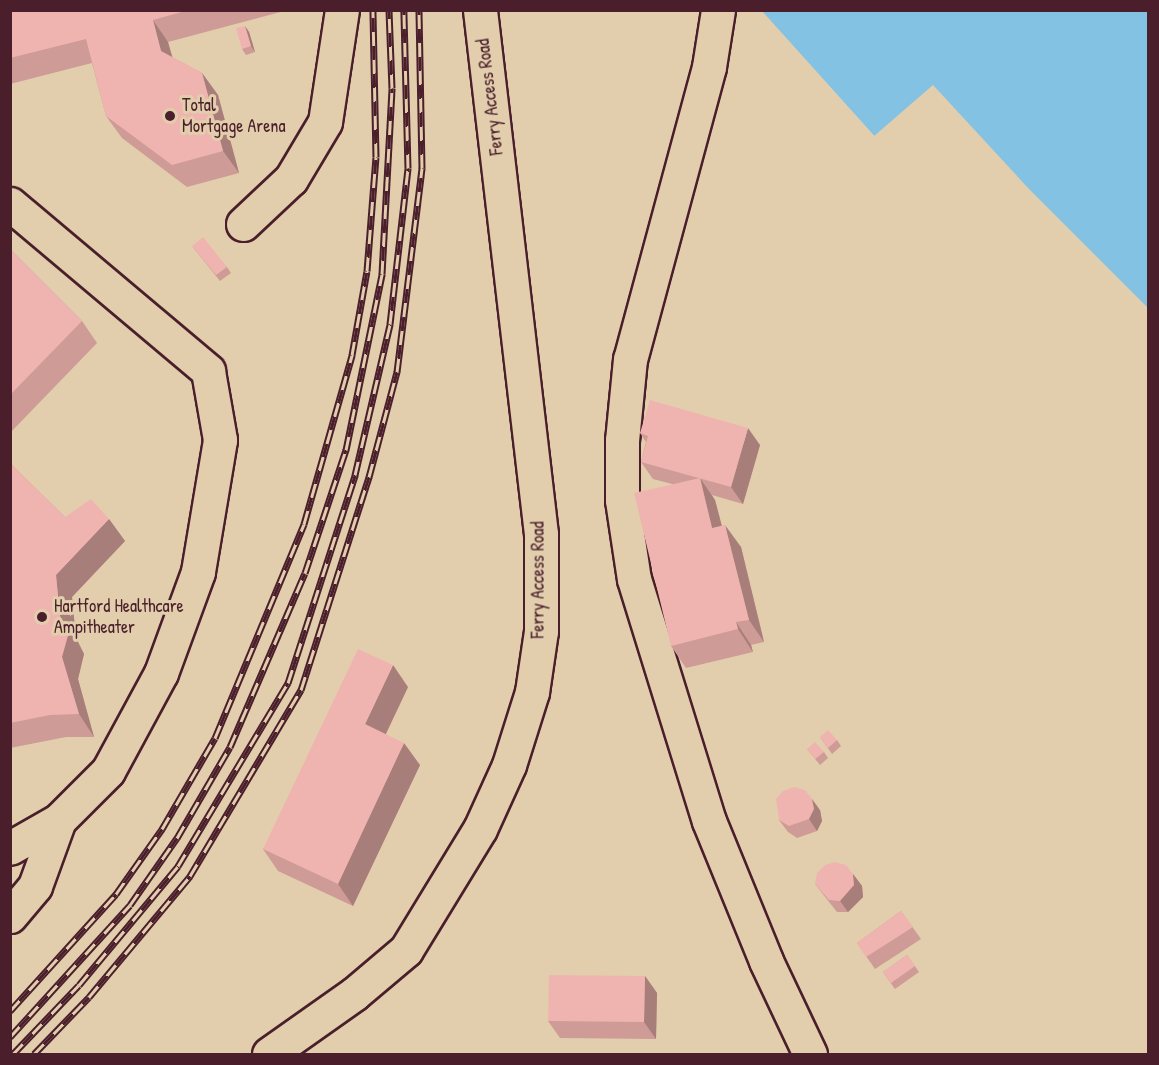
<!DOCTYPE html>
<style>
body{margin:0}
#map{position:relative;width:1159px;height:1065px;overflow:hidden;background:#e2ceac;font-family:"Patrick Hand",sans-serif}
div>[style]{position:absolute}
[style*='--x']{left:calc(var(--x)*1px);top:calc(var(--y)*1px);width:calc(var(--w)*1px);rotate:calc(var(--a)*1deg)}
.water>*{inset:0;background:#84c2e4}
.pier>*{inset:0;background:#e2ceac}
.roads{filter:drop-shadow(2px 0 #4a1f2b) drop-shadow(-2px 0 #4a1f2b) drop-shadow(0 2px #4a1f2b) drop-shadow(0 -2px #4a1f2b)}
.minor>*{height:33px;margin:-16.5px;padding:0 16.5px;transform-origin:16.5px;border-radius:16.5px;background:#e2ceac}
.rail>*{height:7px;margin-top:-3.5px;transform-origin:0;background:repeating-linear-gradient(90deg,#e2ceac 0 14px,#4a1f2b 0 28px);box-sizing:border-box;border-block:2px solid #4a1f2b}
.wall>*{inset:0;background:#ce9b97}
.shaded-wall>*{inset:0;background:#a87e7b}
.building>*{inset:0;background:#f0b4b0}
.dots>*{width:16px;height:16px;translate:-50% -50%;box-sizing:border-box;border:3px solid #e2ceac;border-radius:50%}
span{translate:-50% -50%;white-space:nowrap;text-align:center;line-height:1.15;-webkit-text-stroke:6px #e2ceac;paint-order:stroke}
.street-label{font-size:18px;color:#4a1f2b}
.poi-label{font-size:18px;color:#4a1f2b}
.left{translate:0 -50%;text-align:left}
.frame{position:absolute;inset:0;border:12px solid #4a1f2b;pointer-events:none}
</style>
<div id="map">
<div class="water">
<div style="clip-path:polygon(762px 11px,1148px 11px,1148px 392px,1120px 313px,919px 140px,879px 141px)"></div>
</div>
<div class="pier">
<div style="clip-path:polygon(933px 85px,1029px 189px,1148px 308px,1148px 395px,1132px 372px,1113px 318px,1116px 312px,1088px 288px,1072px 302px,918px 143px,881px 144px,873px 137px)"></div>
</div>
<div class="roads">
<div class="minor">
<div style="--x:718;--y:10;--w:58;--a:99"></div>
<div style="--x:709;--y:67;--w:302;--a:105.1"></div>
<div style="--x:630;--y:359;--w:81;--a:95.6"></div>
<div style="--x:622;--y:440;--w:60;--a:90"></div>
<div style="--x:622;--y:500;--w:80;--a:81.4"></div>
<div style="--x:634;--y:579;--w:253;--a:72.8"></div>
<div style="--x:709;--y:821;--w:151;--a:67.8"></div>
<div style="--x:766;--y:961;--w:103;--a:64.7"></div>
<div style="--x:10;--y:204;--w:259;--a:40.1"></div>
<div style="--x:208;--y:371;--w:70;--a:80.1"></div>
<div style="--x:220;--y:440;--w:134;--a:99.5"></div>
<div style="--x:198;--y:572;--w:108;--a:110.1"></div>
<div style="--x:161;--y:673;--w:111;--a:118.4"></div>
<div style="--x:108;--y:771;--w:69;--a:135"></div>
<div style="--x:59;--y:820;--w:56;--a:150.3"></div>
<div style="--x:243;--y:224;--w:66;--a:-43.2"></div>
<div style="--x:291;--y:179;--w:66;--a:-59.2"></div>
<div style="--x:325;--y:122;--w:113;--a:-81.4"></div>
<div style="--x:10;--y:916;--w:39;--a:-50"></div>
<div style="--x:35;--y:886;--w:70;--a:-70"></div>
<div style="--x:269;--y:1054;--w:104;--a:-35.2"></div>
<div style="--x:354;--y:994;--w:68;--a:-40.2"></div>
<div style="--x:406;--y:950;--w:142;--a:-58.6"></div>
<div style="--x:480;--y:829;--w:70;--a:-65.6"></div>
<div style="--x:509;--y:765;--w:77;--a:-72.5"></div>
<div style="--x:532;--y:692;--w:62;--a:-81.6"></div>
<div style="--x:541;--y:631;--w:97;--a:-90"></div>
<div style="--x:541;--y:534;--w:528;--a:-96.64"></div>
</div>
</div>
<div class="rail">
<div style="--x:10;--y:1011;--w:158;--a:-47.8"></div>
<div style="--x:116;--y:894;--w:80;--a:-54.7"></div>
<div style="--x:162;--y:829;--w:105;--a:-59.8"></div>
<div style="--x:215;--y:738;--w:232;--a:-67.4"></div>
<div style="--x:304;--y:524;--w:176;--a:-74.1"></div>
<div style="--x:352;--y:355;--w:85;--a:-79.9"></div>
<div style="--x:367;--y:271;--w:114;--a:-85.5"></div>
<div style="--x:376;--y:157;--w:147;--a:-91.2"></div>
<div style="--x:10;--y:1037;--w:178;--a:-47.7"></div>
<div style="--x:130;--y:905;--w:82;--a:-55"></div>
<div style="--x:177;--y:838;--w:105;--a:-59.8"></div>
<div style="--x:230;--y:747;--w:189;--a:-66.7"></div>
<div style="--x:305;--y:573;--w:130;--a:-71.6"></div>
<div style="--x:346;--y:450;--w:180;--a:-78.4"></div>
<div style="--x:382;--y:274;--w:186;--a:-86.9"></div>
<div style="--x:392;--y:88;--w:78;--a:-92.2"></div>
<div style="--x:13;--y:1054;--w:95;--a:-46.3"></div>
<div style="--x:79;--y:985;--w:155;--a:-50.2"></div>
<div style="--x:178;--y:866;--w:214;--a:-59"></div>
<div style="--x:288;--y:683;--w:219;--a:-72.1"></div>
<div style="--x:355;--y:475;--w:155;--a:-76.9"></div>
<div style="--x:390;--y:324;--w:157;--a:-83.4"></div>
<div style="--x:408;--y:168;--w:158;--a:-91.5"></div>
<div style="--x:34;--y:1054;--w:79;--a:-46"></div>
<div style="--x:89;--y:997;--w:158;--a:-50.1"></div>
<div style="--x:190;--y:876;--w:217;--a:-59.2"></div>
<div style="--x:301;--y:690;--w:224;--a:-72.3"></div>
<div style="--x:369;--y:477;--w:109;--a:-75.1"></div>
<div style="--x:397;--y:372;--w:206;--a:-83"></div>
<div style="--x:422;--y:168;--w:158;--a:-91.1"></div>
</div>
<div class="wall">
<div style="clip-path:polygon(10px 10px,288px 10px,168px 42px,172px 57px,202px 73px,218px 95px,239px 173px,187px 187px,122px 138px,106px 116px,92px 63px,10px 84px)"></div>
<div style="clip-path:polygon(245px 26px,249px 32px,255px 52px,246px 55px,242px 49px)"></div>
<div style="clip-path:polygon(192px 246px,227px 267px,231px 273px,220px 281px)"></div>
<div style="clip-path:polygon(10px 249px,82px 321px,97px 343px,10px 433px)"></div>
<div style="clip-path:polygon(640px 433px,760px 445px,743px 504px,712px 495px,715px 500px,722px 526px,741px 547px,764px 642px,751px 645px,753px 652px,686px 668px,671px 646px,672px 484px,653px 479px,641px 462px,646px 442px)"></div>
<div style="clip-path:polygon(10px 463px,65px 517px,109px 519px,125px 541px,72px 597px,76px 638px,84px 654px,78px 679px,94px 737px,66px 737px,10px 748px)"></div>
<div style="clip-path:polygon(408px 687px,386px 734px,420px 765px,353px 906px,278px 871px,263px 849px)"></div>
<div style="clip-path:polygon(820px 737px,837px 740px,841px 746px,832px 754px)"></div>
<div style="clip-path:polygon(807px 749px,824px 752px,828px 758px,820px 765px)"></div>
<div style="clip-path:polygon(820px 810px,822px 821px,817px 831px,797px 838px,788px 832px,779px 820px)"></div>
<div style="clip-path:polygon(853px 874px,862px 886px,863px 897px,848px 912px,837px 912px,815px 884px)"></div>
<div style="clip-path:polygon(901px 911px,921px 939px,875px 969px,857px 943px)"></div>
<div style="clip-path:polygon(907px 955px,919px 972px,895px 989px,883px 972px)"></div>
<div style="clip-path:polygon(645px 976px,657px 993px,656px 1039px,560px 1038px,548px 1021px)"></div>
</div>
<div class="shaded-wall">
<div style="clip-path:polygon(153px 20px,168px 42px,177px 73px,161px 51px)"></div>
<div style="clip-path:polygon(245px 26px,249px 32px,255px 52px,251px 46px)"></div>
<div style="clip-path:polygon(202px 73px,218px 95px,239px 173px,223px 151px)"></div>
<div style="clip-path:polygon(748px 428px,760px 445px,743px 504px,731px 487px)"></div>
<div style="clip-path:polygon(700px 478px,715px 500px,728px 550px,712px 528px)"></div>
<div style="clip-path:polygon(109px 519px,125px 541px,72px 597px,76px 638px,84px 654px,78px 679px,94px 737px,79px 714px,62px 657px,60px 616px,56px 575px)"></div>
<div style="clip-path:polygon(725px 525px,741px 547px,764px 642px,749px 620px)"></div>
<div style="clip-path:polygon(736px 622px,751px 645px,753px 652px,738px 629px)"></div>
<div style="clip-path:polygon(393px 665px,408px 687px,380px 746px,365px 724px)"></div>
<div style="clip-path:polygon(404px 743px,420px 765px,353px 906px,338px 884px)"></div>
<div style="clip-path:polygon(812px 799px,820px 810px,822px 821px,817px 831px,809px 819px)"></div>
<div style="clip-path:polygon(853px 874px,862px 886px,863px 897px,848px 912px,840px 901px)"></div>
<div style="clip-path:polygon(645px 976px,657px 993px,656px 1039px,644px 1022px)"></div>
</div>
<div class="building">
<div style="clip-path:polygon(10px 10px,189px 10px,153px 20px,161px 51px,202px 73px,223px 151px,172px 165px,106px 116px,86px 39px,10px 58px)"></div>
<div style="clip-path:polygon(245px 26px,251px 46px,242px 49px,236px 28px)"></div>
<div style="clip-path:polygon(203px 237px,227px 267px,216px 275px,192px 246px)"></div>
<div style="clip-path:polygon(10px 249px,82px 321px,10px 395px)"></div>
<div style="clip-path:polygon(650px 400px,748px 428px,731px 487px,641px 462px,648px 436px,640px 433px)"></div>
<div style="clip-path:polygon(10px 463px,65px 517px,91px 499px,109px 519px,56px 575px,60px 616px,69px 632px,62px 657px,79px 714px,50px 715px,10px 723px)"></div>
<div style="clip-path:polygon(700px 478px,712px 528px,725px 525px,749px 620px,736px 622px,738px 629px,671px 646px,634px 493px)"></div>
<div style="clip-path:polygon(358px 649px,393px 665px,365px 724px,404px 743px,338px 884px,263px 849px)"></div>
<div style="clip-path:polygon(828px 730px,837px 740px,828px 748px,820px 737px)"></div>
<div style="clip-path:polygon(815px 742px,824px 752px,815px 759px,807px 749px)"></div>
<div style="clip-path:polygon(794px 787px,805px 790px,812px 799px,814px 809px,809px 819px,789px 826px,779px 820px,776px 799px,783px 791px)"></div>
<div style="clip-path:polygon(835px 862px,846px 865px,853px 874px,854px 885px,840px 901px,829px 900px,815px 884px,817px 873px,825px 865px)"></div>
<div style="clip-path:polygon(901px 911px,913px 927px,866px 957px,857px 943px)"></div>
<div style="clip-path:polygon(907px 955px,915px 966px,891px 983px,883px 972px)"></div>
<div style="clip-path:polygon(549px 975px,645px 976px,644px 1022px,548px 1021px)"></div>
</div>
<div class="dots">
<div style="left:170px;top:116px;background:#4a1f2b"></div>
<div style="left:42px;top:617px;background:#4a1f2b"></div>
</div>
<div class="street-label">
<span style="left:490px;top:97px;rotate:-97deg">Ferry Access Road</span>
<span style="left:538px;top:580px;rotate:-90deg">Ferry Access Road</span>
</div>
<div class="poi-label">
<span class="left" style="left:182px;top:116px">Total<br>Mortgage Arena</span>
<span class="left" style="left:54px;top:617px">Hartford Healthcare<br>Ampitheater</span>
</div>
<div class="frame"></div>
</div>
